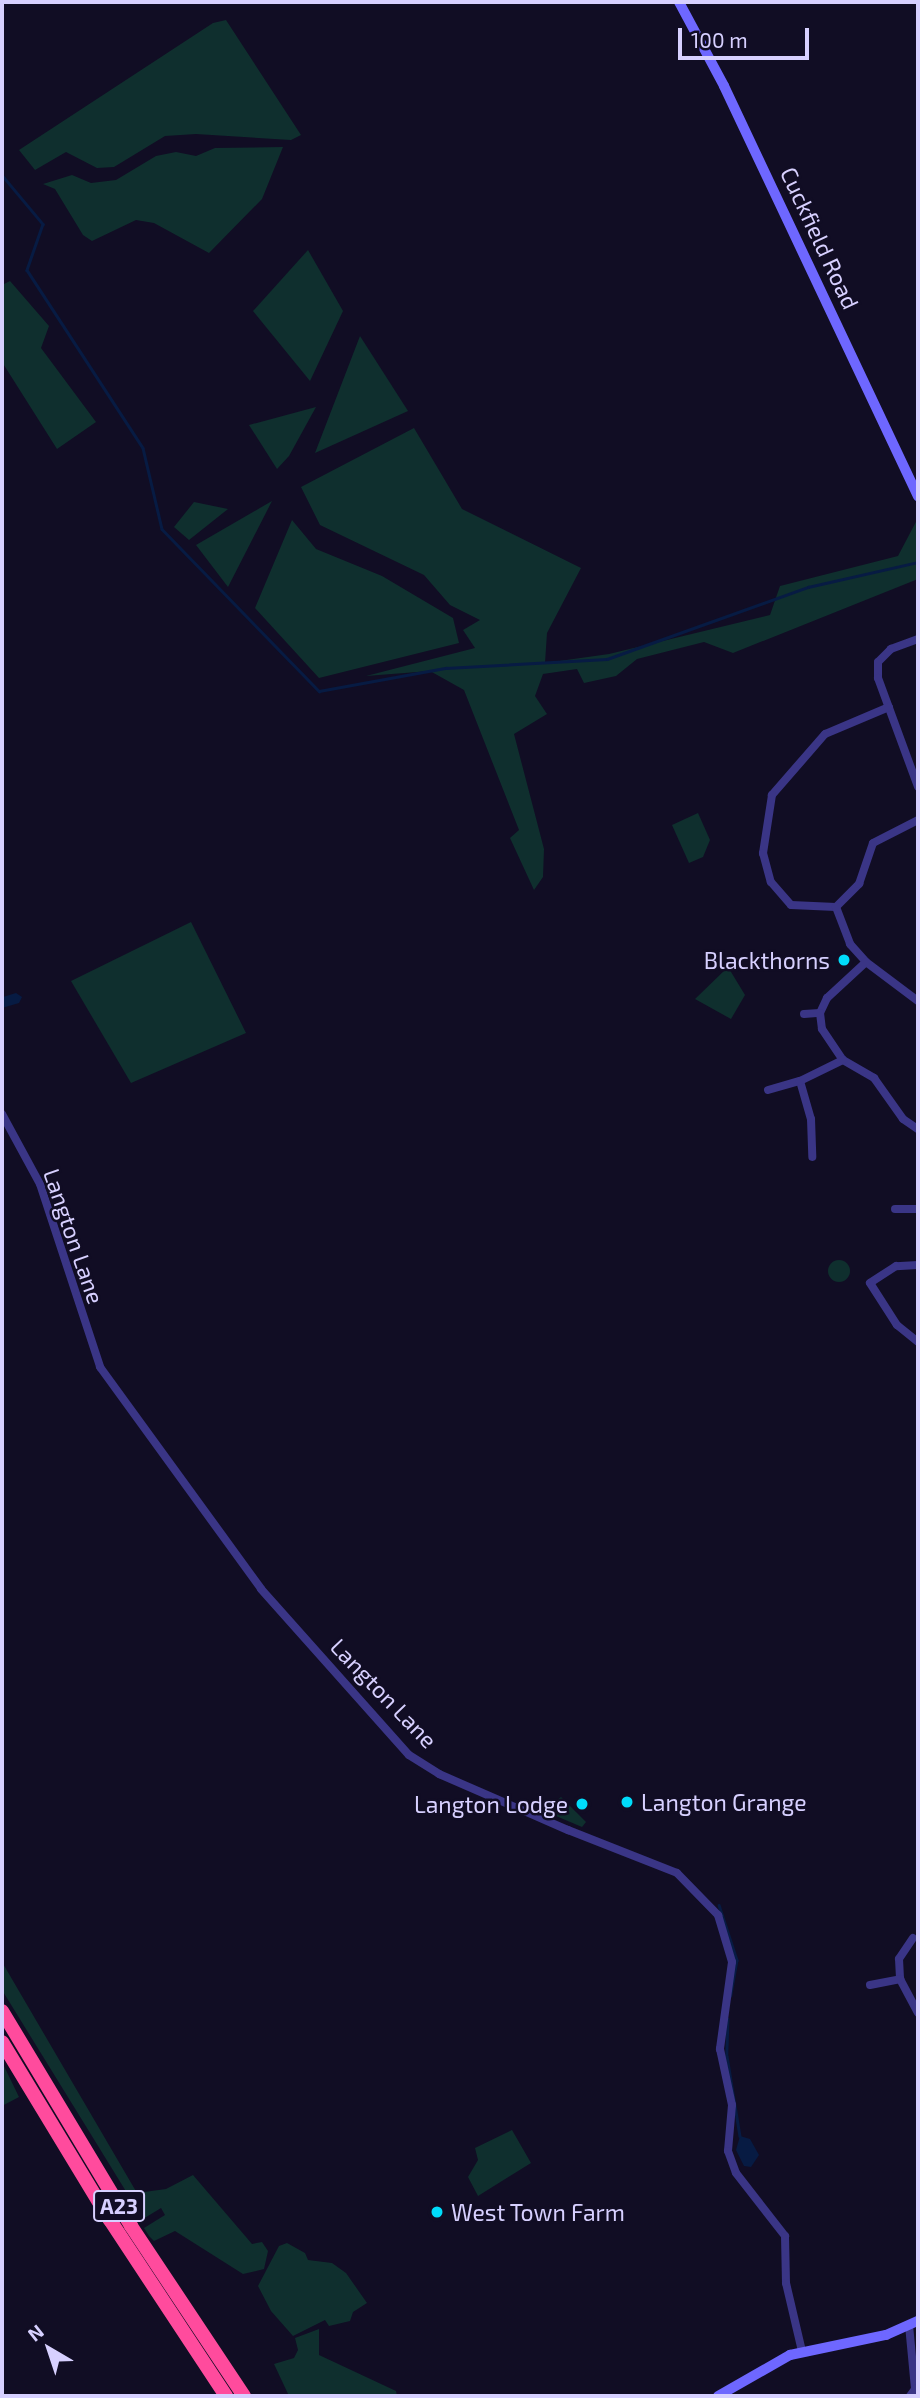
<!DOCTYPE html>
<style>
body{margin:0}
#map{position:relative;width:920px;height:2398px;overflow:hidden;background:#110d24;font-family:"Exo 2",sans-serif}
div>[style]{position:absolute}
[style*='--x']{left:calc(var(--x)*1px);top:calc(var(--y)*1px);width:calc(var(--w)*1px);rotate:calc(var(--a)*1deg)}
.green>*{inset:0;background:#0f2f2e}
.round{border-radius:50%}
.water>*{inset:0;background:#071b43}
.stream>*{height:2.5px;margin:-1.25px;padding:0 1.25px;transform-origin:1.25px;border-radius:1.25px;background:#071b43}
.street>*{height:8px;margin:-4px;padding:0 4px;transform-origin:4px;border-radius:4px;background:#3a3586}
.secondary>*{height:10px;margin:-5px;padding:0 5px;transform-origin:5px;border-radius:5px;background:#6e67ff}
.highway>*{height:14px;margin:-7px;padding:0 7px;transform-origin:7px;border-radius:7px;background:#ff4b9d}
.dots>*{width:19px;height:19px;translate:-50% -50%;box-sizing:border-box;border:4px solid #110d24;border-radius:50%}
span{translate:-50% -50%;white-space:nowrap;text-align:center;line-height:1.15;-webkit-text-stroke:5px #110d24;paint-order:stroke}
.shield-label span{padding:2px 5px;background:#110d24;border:2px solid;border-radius:5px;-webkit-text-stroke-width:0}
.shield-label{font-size:21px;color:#d7d0ff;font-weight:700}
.street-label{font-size:23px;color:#d7d0ff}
.poi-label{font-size:23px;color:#d7d0ff}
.right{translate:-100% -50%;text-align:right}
.left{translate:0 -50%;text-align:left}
.frame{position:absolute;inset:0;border:4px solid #d7d0ff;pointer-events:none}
.north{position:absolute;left:14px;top:2314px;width:70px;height:70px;-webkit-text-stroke:5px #110d24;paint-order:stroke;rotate:321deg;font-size:19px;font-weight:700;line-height:28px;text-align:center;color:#d7d0ff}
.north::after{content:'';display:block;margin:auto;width:24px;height:32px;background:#d7d0ff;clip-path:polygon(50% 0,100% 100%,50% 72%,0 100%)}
.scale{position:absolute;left:678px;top:28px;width:131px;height:32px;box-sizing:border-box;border:4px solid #d7d0ff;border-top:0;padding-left:9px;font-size:21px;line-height:24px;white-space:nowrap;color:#d7d0ff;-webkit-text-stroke:5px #110d24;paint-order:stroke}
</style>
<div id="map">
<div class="green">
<div style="clip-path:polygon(226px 20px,301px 135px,291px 140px,196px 134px,165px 136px,114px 167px,97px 168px,66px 152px,35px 170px,19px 150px,213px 23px)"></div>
<div style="clip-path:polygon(283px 147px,262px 199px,209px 253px,154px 223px,136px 220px,92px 241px,83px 235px,55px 189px,43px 184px,72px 175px,91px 183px,116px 180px,156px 156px,176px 152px,196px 156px,215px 148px)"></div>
<div style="clip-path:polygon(308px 250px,343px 311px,310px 381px,253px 311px)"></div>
<div style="clip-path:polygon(10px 281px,49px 326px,41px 348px,96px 422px,57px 449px,2px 362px,2px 285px)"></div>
<div style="clip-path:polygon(360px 336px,408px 411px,315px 453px)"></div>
<div style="clip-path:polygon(316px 407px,289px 456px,277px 469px,249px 425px)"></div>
<div style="clip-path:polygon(414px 428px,462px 509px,581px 568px,547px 633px,545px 663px,609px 654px,770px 615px,780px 586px,898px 556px,918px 518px,918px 579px,733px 653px,704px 642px,637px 659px,616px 676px,584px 683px,577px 669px,543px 674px,535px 696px,547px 714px,514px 734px,544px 849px,543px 877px,534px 890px,510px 838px,519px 830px,464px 690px,430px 671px,366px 676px,475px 648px,463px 630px,480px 620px,450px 605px,424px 575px,320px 525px,301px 487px)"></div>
<div style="clip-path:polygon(272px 501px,228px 587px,196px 545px)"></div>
<div style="clip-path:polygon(194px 502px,228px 509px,189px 540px,174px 527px)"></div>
<div style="clip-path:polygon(292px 520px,316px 549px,382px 576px,453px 618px,459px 643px,319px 678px,255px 608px)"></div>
<div style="clip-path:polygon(698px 813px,710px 840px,703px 857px,689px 863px,672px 825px)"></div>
<div style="clip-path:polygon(191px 922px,246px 1033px,131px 1083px,71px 981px)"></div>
<div style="clip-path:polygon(728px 967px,745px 995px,731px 1019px,695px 999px)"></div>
<div class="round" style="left:828px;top:1260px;width:22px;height:22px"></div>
<div style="clip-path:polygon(561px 1797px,586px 1822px,582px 1827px,556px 1816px,550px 1806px)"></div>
<div style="clip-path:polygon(2px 1962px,137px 2193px,166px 2189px,193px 2175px,252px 2244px,262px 2242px,268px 2251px,264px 2269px,243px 2274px,175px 2231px,154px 2241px,149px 2236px,144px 2228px,165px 2215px,161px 2208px,143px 2219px,2px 1990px)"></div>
<div style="clip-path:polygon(2px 2062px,19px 2097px,2px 2106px)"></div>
<div style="clip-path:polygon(512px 2130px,531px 2163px,478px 2196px,468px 2177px,478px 2160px,475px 2148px)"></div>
<div style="clip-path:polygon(287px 2243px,305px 2253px,308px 2260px,332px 2263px,346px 2273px,367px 2303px,353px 2312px,350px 2321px,329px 2326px,325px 2320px,293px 2336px,271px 2311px,258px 2286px,279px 2246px)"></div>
<div style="clip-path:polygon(319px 2329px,319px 2355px,396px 2391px,397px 2396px,289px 2396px,274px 2364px,294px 2358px,298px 2350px,295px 2338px)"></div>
</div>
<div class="water">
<div style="clip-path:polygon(16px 993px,22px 997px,19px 1003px,2px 1008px,3px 997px)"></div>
<div style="clip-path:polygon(740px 2136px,750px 2139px,759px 2155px,751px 2167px,744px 2166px,736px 2150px)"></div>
</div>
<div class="stream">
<div style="--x:2;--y:175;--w:64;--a:50.1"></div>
<div style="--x:43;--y:224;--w:49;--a:109.2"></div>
<div style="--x:27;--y:270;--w:212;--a:56.9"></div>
<div style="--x:143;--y:448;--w:83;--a:76.8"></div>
<div style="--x:162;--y:529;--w:226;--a:45.9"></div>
<div style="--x:319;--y:691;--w:129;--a:-10.3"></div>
<div style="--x:446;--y:668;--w:161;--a:-3.2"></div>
<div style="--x:607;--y:659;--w:214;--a:-19.7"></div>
<div style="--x:808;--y:587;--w:113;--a:-12.8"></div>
<div style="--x:719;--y:1905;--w:58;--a:71.9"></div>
<div style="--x:737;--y:1960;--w:36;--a:100"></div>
<div style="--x:728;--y:2019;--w:37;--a:92"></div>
<div style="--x:727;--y:2056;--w:81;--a:80.8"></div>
</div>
<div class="street">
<div style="--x:918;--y:639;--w:29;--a:160"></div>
<div style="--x:891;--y:649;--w:18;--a:135"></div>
<div style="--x:878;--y:662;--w:16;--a:90"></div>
<div style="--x:878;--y:678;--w:116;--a:69.8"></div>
<div style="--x:889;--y:707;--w:69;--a:157.1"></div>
<div style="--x:825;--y:734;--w:81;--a:131"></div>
<div style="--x:772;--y:795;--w:59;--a:98.8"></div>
<div style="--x:763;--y:853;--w:30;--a:75"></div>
<div style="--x:771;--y:882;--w:30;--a:49"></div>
<div style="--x:791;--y:905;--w:45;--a:2.5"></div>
<div style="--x:836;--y:907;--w:33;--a:-45"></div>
<div style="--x:859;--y:884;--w:43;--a:-71.1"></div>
<div style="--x:873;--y:843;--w:51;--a:-27.1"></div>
<div style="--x:836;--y:907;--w:40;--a:69"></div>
<div style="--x:850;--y:944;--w:24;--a:48"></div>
<div style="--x:866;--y:962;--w:65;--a:36.9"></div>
<div style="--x:866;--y:962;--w:53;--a:137.3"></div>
<div style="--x:827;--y:998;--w:17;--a:115"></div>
<div style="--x:820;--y:1013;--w:16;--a:83"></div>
<div style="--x:822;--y:1029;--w:37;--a:56"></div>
<div style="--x:843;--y:1060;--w:36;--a:30"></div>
<div style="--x:874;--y:1078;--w:50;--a:54.7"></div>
<div style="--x:903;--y:1119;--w:18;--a:34"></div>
<div style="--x:804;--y:1014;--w:16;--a:-4"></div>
<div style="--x:800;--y:1081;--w:40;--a:74"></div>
<div style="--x:811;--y:1119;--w:38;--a:88"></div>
<div style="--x:768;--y:1090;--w:33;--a:-16"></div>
<div style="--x:800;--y:1081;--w:48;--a:-26"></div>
<div style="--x:2;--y:1114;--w:80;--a:61.5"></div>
<div style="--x:40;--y:1184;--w:193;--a:71.8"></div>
<div style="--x:100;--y:1367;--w:274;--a:54"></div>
<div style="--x:261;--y:1589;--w:222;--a:48.3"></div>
<div style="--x:409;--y:1755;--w:36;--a:32"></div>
<div style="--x:439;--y:1774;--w:141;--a:23.5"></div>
<div style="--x:568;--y:1830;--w:117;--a:21.5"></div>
<div style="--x:677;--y:1873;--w:59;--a:45.7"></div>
<div style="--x:718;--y:1915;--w:49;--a:73.4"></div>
<div style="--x:732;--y:1962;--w:88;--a:97.9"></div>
<div style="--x:720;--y:2049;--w:57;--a:77.9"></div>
<div style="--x:732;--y:2105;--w:46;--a:95"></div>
<div style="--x:728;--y:2151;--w:23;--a:70"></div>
<div style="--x:736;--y:2173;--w:80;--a:52.1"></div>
<div style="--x:785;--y:2236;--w:47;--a:88.8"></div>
<div style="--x:786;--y:2283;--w:70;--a:76.8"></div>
<div style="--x:895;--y:1209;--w:23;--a:0"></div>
<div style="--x:918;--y:1265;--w:22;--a:177"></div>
<div style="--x:896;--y:1266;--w:31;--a:147"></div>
<div style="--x:870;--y:1283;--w:50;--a:57.3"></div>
<div style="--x:897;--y:1325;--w:27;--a:39"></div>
<div style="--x:913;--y:1938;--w:25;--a:124"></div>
<div style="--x:899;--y:1959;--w:20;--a:87"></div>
<div style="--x:900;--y:1979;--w:38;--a:62"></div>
<div style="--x:870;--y:1985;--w:31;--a:-11"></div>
<div style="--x:909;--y:2325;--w:64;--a:84.6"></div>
<div style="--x:915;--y:2389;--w:9;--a:126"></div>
</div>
<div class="secondary">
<div style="--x:679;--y:2;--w:95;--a:61.8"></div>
<div style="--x:724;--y:86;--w:454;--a:64.7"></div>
<div style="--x:718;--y:2396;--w:83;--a:-29.7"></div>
<div style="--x:790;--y:2355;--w:98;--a:-11.8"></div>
<div style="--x:886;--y:2335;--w:35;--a:-24"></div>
</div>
<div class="highway">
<div style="--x:2;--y:2011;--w:251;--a:59"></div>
<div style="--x:131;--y:2226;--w:204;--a:56.4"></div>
<div style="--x:2;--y:2042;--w:208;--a:58.8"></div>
<div style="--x:110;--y:2220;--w:211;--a:56.6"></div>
</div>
<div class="dots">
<div style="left:844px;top:960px;background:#00dcfb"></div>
<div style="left:627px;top:1802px;background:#00dcfb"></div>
<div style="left:582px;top:1804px;background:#00dcfb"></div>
<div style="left:437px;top:2212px;background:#00dcfb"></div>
</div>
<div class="shield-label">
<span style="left:119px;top:2206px">A23</span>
</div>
<div class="street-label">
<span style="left:820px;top:238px;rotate:65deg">Cuckfield Road</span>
<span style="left:74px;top:1236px;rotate:71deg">Langton Lane</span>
<span style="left:384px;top:1693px;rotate:46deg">Langton Lane</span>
</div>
<div class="poi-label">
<span class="right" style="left:830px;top:960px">Blackthorns</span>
<span class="left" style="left:641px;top:1802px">Langton Grange</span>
<span class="right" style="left:568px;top:1804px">Langton Lodge</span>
<span class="left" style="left:451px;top:2212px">West Town Farm</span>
</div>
<div class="frame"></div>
<div class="north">N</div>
<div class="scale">100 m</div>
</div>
